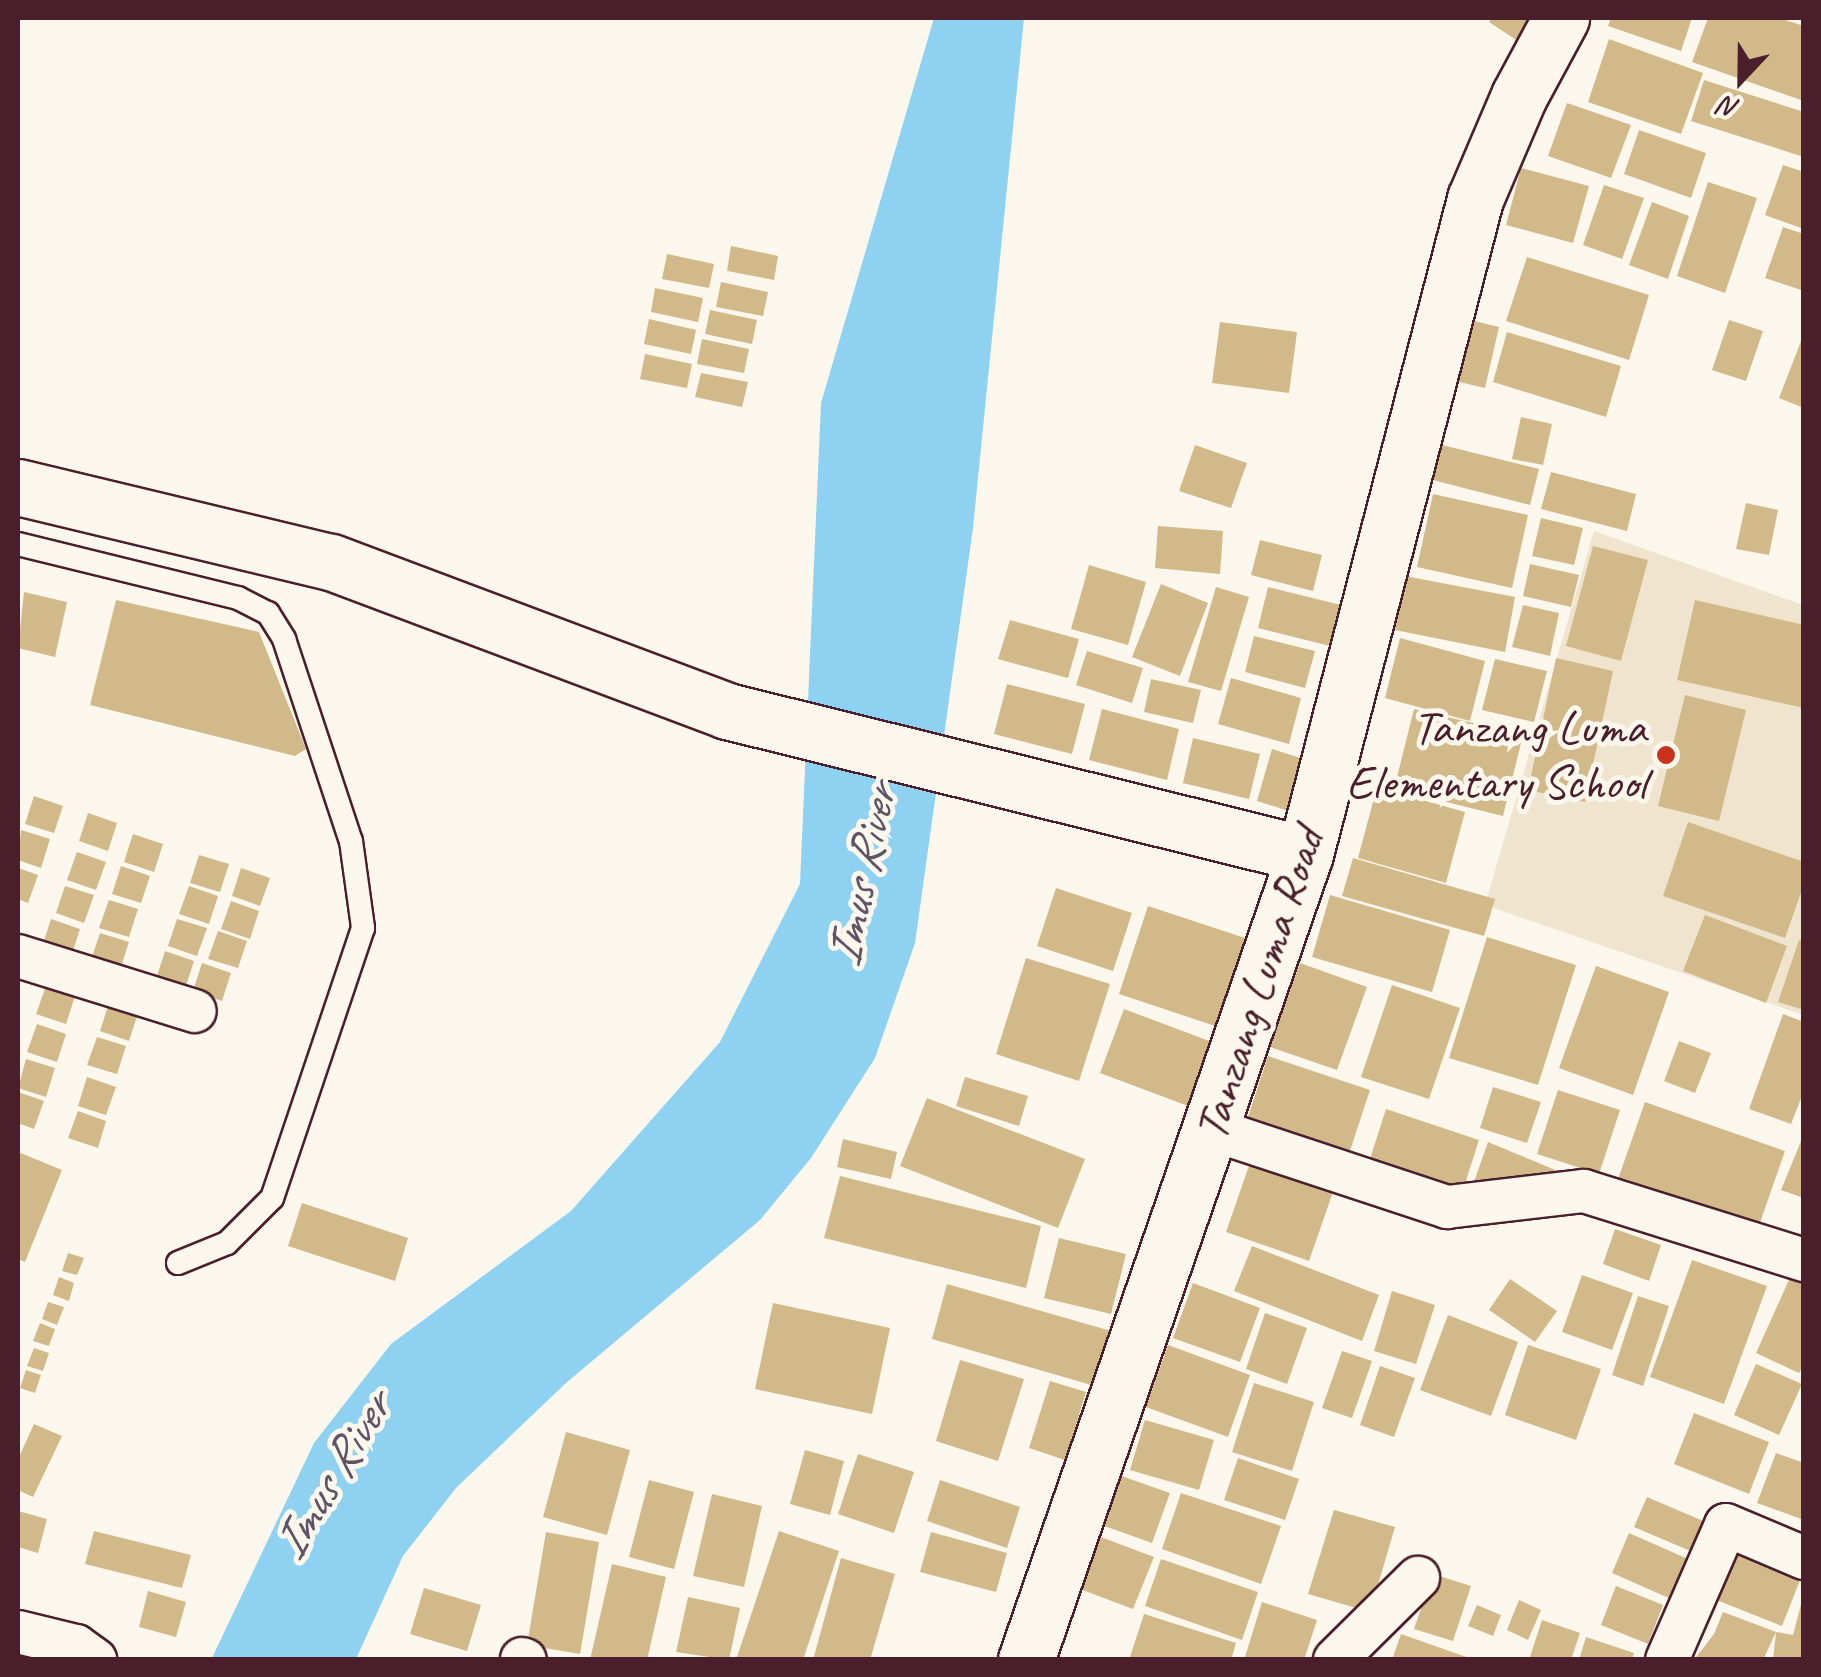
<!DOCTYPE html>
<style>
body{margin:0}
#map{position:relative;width:1821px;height:1677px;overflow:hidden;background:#fbf7ec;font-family:Caveat,sans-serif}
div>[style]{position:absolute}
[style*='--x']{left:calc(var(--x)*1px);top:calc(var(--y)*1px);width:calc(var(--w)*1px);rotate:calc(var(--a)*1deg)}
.built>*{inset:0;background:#efe4ce}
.water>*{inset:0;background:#8fd1f0}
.building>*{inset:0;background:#d2b989}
.roads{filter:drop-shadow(2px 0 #4a1f2b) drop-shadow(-2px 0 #4a1f2b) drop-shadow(0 2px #4a1f2b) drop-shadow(0 -2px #4a1f2b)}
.lane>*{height:22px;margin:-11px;padding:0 11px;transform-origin:11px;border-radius:11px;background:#fbf7ec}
.street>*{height:42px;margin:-21px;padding:0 21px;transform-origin:21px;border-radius:21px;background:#fbf7ec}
.secondary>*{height:55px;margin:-27.5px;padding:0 27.5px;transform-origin:27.5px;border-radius:27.5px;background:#fbf7ec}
.dots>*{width:28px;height:28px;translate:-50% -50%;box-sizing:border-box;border:5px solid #fbf7ec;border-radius:50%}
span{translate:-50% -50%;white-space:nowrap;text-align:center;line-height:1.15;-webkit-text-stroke:10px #fbf7ec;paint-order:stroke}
.poi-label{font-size:48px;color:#4a1f2b}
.right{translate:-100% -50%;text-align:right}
.street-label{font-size:48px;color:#4a1f2b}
.water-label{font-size:50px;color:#5f5466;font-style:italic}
.frame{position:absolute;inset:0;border:20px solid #4a1f2b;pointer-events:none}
.north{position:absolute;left:1691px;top:30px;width:100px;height:100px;-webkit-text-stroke:8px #fbf7ec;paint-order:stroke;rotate:202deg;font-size:28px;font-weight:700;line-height:40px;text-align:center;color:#4a1f2b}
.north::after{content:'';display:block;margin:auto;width:35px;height:45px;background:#4a1f2b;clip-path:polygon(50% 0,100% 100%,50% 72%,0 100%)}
</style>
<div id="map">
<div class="built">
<div style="clip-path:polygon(1594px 531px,1803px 605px,1803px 1015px,1485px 905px)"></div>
</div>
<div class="water">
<div style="clip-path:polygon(934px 18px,1024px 18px,973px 528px,915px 943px,875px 1058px,811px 1158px,760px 1220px,566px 1383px,456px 1488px,403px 1556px,356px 1659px,211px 1660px,314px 1443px,391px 1344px,571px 1211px,720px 1042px,800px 884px,821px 403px)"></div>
</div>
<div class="building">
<div style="clip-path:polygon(1492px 18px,1525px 18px,1543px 29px,1530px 49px,1489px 22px)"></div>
<div style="clip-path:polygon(1611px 18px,1692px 18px,1681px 51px,1608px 26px)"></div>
<div style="clip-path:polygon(1708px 18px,1779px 18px,1804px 26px,1804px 101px,1692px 62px)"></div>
<div style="clip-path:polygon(1609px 39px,1703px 73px,1681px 134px,1588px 102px)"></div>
<div style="clip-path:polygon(1704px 80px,1804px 112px,1804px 157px,1691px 121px)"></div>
<div style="clip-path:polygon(1567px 103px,1631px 125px,1611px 178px,1548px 156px)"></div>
<div style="clip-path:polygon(1639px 130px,1706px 153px,1691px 198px,1624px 174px)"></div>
<div style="clip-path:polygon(1783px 165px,1804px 172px,1804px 229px,1765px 215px)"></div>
<div style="clip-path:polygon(1521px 168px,1589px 186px,1573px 243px,1506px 225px)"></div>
<div style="clip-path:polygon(1708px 182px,1757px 198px,1725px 293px,1677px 276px)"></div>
<div style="clip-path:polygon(1604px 185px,1644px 198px,1622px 259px,1583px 245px)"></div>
<div style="clip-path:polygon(1652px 202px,1689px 216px,1668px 279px,1629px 265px)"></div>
<div style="clip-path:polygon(1783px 227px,1804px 234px,1804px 291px,1765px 278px)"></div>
<div style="clip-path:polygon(731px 246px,778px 256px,774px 280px,727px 271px)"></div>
<div style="clip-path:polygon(667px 254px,714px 264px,709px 288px,662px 279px)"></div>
<div style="clip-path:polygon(1527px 257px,1649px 295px,1629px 360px,1506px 321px)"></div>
<div style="clip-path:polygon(721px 282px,768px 292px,763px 316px,716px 307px)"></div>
<div style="clip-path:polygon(655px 288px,703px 298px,698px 322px,651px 312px)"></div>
<div style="clip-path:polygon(710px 310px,757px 320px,752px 344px,705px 334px)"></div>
<div style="clip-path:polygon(649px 319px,696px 330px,691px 354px,644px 344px)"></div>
<div style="clip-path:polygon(1466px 319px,1499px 327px,1485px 388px,1451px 380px)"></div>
<div style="clip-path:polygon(1729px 320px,1763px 331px,1746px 381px,1712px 370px)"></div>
<div style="clip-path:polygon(1220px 322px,1297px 332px,1289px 393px,1212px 383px)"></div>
<div style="clip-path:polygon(1507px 332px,1621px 366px,1606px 417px,1493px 382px)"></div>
<div style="clip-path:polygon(1803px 336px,1804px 336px,1804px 408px,1779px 398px)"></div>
<div style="clip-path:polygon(702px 339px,749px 349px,744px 373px,697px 364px)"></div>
<div style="clip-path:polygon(645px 354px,692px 364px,687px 388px,640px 379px)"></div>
<div style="clip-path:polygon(701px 373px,748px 382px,742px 407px,695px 397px)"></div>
<div style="clip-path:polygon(1521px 417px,1552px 424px,1543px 465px,1512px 459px)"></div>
<div style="clip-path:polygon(1195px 445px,1247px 463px,1231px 508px,1179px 491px)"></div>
<div style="clip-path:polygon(1442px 445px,1539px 469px,1530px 505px,1433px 480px)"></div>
<div style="clip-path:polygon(1551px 472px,1636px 494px,1627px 531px,1541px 509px)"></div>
<div style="clip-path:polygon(1433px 494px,1528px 515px,1512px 588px,1417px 567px)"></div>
<div style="clip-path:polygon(1746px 503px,1778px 510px,1769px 555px,1736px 549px)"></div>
<div style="clip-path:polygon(1541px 518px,1583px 528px,1574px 565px,1532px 556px)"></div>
<div style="clip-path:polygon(1158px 526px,1223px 531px,1220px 574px,1155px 568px)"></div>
<div style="clip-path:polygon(1260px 540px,1322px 555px,1313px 591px,1251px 575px)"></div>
<div style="clip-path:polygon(1593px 546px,1648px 560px,1621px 661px,1566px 646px)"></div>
<div style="clip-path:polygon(1530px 564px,1579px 575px,1571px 607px,1523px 596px)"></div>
<div style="clip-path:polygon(1089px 565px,1146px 582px,1128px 645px,1071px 629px)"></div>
<div style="clip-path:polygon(1405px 576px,1515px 597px,1505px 652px,1395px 630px)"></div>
<div style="clip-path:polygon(1161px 584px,1208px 603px,1180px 676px,1132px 657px)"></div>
<div style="clip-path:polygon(1216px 587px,1249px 597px,1221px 691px,1188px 682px)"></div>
<div style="clip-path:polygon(1268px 587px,1345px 606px,1334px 647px,1258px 628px)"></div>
<div style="clip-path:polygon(24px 592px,67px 602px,55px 657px,18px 648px)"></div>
<div style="clip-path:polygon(116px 600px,259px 632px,306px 749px,295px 756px,90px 705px)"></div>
<div style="clip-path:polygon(1695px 600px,1804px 625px,1804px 708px,1677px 680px)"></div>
<div style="clip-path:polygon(1523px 605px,1559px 613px,1550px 656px,1512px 647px)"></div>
<div style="clip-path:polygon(1010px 620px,1079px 639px,1068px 678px,998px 659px)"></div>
<div style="clip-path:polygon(1254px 636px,1315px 651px,1305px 688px,1245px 672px)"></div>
<div style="clip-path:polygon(1400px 638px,1485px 661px,1470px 721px,1385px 698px)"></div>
<div style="clip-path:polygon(1087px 651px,1143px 668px,1132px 703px,1076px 685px)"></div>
<div style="clip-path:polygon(1556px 658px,1613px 671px,1585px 802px,1528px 790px)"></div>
<div style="clip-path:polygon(1495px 659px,1547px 671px,1534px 722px,1482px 710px)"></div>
<div style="clip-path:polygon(1231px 678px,1301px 698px,1289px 744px,1218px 724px)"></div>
<div style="clip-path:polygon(1151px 679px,1201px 690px,1193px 723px,1144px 712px)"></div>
<div style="clip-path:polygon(1007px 684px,1085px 704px,1072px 754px,994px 734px)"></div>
<div style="clip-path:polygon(1685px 695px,1746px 710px,1719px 821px,1658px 806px)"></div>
<div style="clip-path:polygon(1102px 709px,1179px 729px,1167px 780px,1089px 760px)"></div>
<div style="clip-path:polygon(1414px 709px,1523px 735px,1503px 816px,1394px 789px)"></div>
<div style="clip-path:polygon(1193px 738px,1260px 754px,1249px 799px,1183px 783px)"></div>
<div style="clip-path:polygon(1272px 749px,1307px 760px,1292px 812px,1257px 801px)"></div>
<div style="clip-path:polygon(1377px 787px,1465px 812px,1446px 883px,1358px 858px)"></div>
<div style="clip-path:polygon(34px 796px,63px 806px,54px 833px,25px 824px)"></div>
<div style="clip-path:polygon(88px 813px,117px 823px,108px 851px,79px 841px)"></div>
<div style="clip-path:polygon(1688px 822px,1804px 862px,1804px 884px,1785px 938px,1663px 896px)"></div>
<div style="clip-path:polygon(21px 830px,50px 839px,41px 868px,18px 860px)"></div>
<div style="clip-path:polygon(133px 834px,163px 844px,154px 872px,124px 862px)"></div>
<div style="clip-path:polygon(77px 852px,106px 862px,96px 890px,67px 880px)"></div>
<div style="clip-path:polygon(199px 855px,229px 864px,220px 892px,190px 883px)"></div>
<div style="clip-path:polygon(1353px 858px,1495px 899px,1484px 936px,1342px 896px)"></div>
<div style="clip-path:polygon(121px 866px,150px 876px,141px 903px,112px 894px)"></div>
<div style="clip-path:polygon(18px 868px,38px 875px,28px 903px,18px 899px)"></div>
<div style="clip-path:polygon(241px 868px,270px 878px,260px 906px,232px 896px)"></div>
<div style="clip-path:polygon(65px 886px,94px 895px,84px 923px,56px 913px)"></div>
<div style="clip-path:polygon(189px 886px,218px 896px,209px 924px,179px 914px)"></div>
<div style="clip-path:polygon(1056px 888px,1132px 913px,1113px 971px,1037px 946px)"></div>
<div style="clip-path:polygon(1330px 895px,1450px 930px,1432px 992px,1312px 957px)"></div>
<div style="clip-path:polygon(109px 900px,138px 909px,129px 937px,99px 928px)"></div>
<div style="clip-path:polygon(231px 901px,259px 911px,250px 939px,221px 929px)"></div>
<div style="clip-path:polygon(1148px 906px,1248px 939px,1218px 1027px,1119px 994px)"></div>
<div style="clip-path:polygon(1705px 915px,1787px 946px,1766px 1003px,1683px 971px)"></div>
<div style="clip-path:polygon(51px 919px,80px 929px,71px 957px,42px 947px)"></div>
<div style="clip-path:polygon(177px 919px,207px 928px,197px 956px,168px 946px)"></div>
<div style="clip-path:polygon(218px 931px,247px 941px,238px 968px,208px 959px)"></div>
<div style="clip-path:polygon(100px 933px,129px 942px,120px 970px,91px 960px)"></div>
<div style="clip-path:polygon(1487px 937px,1576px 965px,1538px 1085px,1449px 1058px)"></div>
<div style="clip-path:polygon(1799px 940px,1804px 941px,1804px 1010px,1778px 1002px)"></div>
<div style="clip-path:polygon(165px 951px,194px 961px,185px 989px,156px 979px)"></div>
<div style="clip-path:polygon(1026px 958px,1110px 984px,1079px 1081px,996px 1054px)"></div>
<div style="clip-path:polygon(202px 963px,231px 973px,222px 1001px,193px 991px)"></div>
<div style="clip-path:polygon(1300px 963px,1367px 987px,1337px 1070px,1270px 1047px)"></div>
<div style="clip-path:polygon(1596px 966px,1669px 992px,1633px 1095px,1559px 1068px)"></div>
<div style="clip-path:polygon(1392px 985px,1460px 1008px,1429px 1099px,1361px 1077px)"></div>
<div style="clip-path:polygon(46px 986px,75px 996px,66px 1024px,36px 1014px)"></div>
<div style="clip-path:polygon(109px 1003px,138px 1013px,129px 1041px,100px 1031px)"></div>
<div style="clip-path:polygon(1124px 1009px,1212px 1042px,1188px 1106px,1100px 1073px)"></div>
<div style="clip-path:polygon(1783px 1014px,1804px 1022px,1804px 1091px,1791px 1124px,1749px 1109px)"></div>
<div style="clip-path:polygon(37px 1024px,66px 1034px,57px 1062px,27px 1052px)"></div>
<div style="clip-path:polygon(97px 1037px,126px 1046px,117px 1074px,87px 1065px)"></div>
<div style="clip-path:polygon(1679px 1041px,1711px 1053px,1695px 1093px,1664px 1081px)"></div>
<div style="clip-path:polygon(1268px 1056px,1370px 1090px,1346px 1163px,1244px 1129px)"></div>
<div style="clip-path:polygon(26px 1059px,55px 1068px,46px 1097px,18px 1088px)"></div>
<div style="clip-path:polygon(87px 1077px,116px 1087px,106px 1115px,78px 1106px)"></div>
<div style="clip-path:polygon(965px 1077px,1028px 1096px,1019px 1126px,956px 1106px)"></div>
<div style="clip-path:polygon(1493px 1087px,1541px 1102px,1527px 1143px,1480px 1128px)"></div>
<div style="clip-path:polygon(1558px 1090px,1620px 1110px,1599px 1174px,1537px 1154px)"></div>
<div style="clip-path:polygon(18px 1092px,44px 1101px,34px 1129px,18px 1123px)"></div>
<div style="clip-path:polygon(927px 1098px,1085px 1159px,1058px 1228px,900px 1166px)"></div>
<div style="clip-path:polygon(1645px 1102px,1785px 1151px,1756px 1234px,1616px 1185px)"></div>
<div style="clip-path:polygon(1386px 1109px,1479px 1140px,1462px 1193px,1369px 1162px)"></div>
<div style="clip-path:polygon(78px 1111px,106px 1121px,98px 1148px,68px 1138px)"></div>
<div style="clip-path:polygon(1804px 1134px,1804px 1198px,1781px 1190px)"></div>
<div style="clip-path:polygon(843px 1139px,897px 1152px,891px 1179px,837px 1167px)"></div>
<div style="clip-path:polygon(1488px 1142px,1565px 1174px,1469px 1196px)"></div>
<div style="clip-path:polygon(18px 1152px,62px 1170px,25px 1262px,18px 1259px)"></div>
<div style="clip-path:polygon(1252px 1157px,1335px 1186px,1309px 1261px,1226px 1232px)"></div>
<div style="clip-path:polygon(840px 1176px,1041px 1226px,1026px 1288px,824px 1238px)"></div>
<div style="clip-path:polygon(302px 1203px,408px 1238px,395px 1281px,288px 1246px)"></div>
<div style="clip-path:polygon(1615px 1229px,1661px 1245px,1649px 1281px,1603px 1264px)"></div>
<div style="clip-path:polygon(1059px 1238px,1126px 1254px,1111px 1314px,1044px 1298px)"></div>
<div style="clip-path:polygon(1252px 1246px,1379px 1295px,1362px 1341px,1234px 1291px)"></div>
<div style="clip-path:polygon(68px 1253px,84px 1258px,77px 1275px,62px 1271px)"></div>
<div style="clip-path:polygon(1692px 1260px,1767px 1286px,1724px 1404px,1650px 1377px)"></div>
<div style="clip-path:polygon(1793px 1271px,1804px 1276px,1804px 1364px,1799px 1373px,1756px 1353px)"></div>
<div style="clip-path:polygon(1582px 1275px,1633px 1293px,1612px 1350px,1562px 1332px)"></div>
<div style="clip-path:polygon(59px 1277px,74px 1283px,69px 1301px,53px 1295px)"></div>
<div style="clip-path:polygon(1510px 1279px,1557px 1311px,1535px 1342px,1489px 1310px)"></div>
<div style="clip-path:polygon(1193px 1283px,1260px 1308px,1240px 1362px,1173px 1338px)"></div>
<div style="clip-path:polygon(947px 1284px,1111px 1331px,1095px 1386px,932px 1339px)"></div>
<div style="clip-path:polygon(1392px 1291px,1435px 1305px,1416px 1364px,1374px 1351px)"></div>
<div style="clip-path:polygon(1638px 1296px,1669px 1306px,1643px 1386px,1612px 1375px)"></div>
<div style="clip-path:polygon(48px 1302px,64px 1307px,57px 1325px,42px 1319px)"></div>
<div style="clip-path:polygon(773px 1303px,890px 1328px,872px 1414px,755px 1389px)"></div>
<div style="clip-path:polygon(1265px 1313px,1307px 1328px,1287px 1384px,1246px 1369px)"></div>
<div style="clip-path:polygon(1448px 1315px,1518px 1342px,1491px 1416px,1420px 1390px)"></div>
<div style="clip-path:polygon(40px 1323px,55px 1329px,49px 1346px,33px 1341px)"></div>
<div style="clip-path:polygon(1168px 1345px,1250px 1375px,1228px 1437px,1146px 1407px)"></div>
<div style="clip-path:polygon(1528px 1345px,1601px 1369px,1576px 1440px,1505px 1415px)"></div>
<div style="clip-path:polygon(34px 1348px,49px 1353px,43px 1371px,27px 1366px)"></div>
<div style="clip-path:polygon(1342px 1351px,1372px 1361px,1352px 1418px,1322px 1408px)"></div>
<div style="clip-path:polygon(960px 1360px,1024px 1379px,998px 1461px,936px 1441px)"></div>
<div style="clip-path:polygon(1756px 1364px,1802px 1384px,1779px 1435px,1734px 1415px)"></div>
<div style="clip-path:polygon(1380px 1366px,1415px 1378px,1394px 1437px,1360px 1425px)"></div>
<div style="clip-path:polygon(26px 1370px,41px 1375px,35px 1393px,20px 1388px)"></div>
<div style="clip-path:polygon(1050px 1381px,1086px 1392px,1065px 1460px,1029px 1448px)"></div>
<div style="clip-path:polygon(1254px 1383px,1314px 1402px,1292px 1471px,1232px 1452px)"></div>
<div style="clip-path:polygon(1694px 1413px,1769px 1442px,1749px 1494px,1674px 1464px)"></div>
<div style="clip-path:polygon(1145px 1420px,1214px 1440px,1199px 1490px,1130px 1470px)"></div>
<div style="clip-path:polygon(34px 1424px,62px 1436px,33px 1497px,18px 1490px,18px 1459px)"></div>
<div style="clip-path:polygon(566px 1432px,630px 1450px,607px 1535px,543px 1517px)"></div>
<div style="clip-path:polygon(805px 1450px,844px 1461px,830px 1515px,790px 1504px)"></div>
<div style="clip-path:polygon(1776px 1453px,1804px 1463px,1804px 1520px,1757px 1503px)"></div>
<div style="clip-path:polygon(858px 1454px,914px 1472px,894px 1533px,838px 1514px)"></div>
<div style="clip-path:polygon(1238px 1458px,1299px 1479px,1285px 1520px,1224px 1500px)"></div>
<div style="clip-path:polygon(1113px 1473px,1170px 1493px,1152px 1543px,1096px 1523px)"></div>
<div style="clip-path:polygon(649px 1480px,694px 1492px,674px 1569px,629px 1557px)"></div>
<div style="clip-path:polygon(940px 1480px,1020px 1507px,1007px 1548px,927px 1521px)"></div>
<div style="clip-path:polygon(1181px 1493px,1281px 1526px,1261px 1584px,1162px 1549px)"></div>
<div style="clip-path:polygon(712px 1494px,762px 1506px,744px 1587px,693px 1576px)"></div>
<div style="clip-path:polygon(1647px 1497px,1708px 1523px,1695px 1553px,1634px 1527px)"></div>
<div style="clip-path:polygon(1334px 1510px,1395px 1527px,1370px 1612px,1308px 1594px)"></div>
<div style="clip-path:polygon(18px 1511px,47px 1519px,38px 1553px,18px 1547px)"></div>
<div style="clip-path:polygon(94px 1531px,191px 1555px,182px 1588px,85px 1564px)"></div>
<div style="clip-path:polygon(779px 1531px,839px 1551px,803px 1660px,736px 1660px)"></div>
<div style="clip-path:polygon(546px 1532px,599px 1542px,580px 1654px,527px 1645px)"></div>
<div style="clip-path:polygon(931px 1532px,1007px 1553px,996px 1592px,920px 1572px)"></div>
<div style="clip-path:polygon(1629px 1533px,1688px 1559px,1671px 1599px,1612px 1573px)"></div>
<div style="clip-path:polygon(1093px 1534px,1154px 1557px,1133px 1609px,1072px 1586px)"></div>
<div style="clip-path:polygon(1719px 1545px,1804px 1570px,1782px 1626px,1719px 1601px)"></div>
<div style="clip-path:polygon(841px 1558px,895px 1574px,870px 1660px,813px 1660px)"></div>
<div style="clip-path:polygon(1161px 1559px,1258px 1592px,1242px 1640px,1145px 1606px)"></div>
<div style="clip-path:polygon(612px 1564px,666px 1577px,647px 1660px,590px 1660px)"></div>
<div style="clip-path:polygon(1433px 1574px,1471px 1586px,1453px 1641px,1414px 1629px)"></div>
<div style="clip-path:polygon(1616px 1586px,1663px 1605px,1648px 1644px,1601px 1625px)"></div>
<div style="clip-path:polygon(424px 1588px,481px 1605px,467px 1651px,410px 1634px)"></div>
<div style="clip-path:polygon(148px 1591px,186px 1602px,176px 1637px,139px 1627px)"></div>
<div style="clip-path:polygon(1804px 1593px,1804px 1660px,1773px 1660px,1776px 1632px,1793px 1635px)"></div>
<div style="clip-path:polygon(688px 1597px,740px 1608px,729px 1660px,676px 1652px)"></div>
<div style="clip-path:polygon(1519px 1600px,1541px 1610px,1528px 1640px,1507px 1630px)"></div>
<div style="clip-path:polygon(1262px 1602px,1317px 1620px,1304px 1660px,1244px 1660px)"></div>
<div style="clip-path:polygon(1477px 1605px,1501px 1615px,1493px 1636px,1468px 1626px)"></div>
<div style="clip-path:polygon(1723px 1612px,1776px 1632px,1763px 1660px,1694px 1660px,1714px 1634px)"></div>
<div style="clip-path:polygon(1144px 1614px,1236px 1643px,1231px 1660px,1129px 1660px)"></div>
<div style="clip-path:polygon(1542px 1620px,1580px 1633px,1571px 1660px,1529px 1660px)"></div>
<div style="clip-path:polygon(1401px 1634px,1472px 1659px,1472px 1660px,1392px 1660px)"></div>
<div style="clip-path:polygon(1586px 1637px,1634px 1653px,1632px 1660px,1579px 1660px)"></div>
</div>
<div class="roads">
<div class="lane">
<div style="--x:18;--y:544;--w:227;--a:13.8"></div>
<div style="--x:238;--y:598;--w:34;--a:27"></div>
<div style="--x:268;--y:613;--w:31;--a:58"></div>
<div style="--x:284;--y:639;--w:213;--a:71.7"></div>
<div style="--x:351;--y:841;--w:88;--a:82.1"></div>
<div style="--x:363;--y:928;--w:285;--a:108.6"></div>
<div style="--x:272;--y:1198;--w:64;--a:135"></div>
<div style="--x:227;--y:1243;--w:53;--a:157.8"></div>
</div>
<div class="street">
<div style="--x:18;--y:956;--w:185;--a:17.3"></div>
<div style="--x:1211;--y:1129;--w:249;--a:18.3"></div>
<div style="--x:1447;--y:1207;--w:138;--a:-6.7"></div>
<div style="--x:1584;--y:1191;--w:231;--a:17.4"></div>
<div style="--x:18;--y:1632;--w:60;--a:13.6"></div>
<div style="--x:76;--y:1646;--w:24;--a:36"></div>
<div style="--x:522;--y:1659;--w:3;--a:18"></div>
<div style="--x:1335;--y:1660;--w:117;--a:-44.7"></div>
<div style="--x:1667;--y:1660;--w:147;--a:-66.4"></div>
<div style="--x:1726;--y:1525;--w:85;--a:22.9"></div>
</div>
<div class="secondary">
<div style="--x:18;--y:487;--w:322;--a:13.5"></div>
<div style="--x:331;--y:562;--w:423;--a:20.6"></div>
<div style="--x:727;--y:711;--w:595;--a:13.9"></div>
<div style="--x:1026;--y:1660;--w:853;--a:-70.91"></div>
<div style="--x:1305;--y:854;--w:677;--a:-75.45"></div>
<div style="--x:1475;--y:199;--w:112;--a:-66.9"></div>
<div style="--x:1519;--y:96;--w:89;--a:-61.7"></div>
</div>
</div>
<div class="dots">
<div style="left:1666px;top:755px;background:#c8321e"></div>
</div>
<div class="poi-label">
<span class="right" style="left:1646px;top:755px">Tanzang Luma<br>Elementary School</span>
</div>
<div class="street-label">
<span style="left:1259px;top:984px;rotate:-72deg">Tanzang Luma Road</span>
</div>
<div class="water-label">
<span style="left:861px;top:876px;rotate:-78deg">Imus River</span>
<span style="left:331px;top:1476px;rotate:-59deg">Imus River</span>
</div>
<div class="frame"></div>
<div class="north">N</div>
</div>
